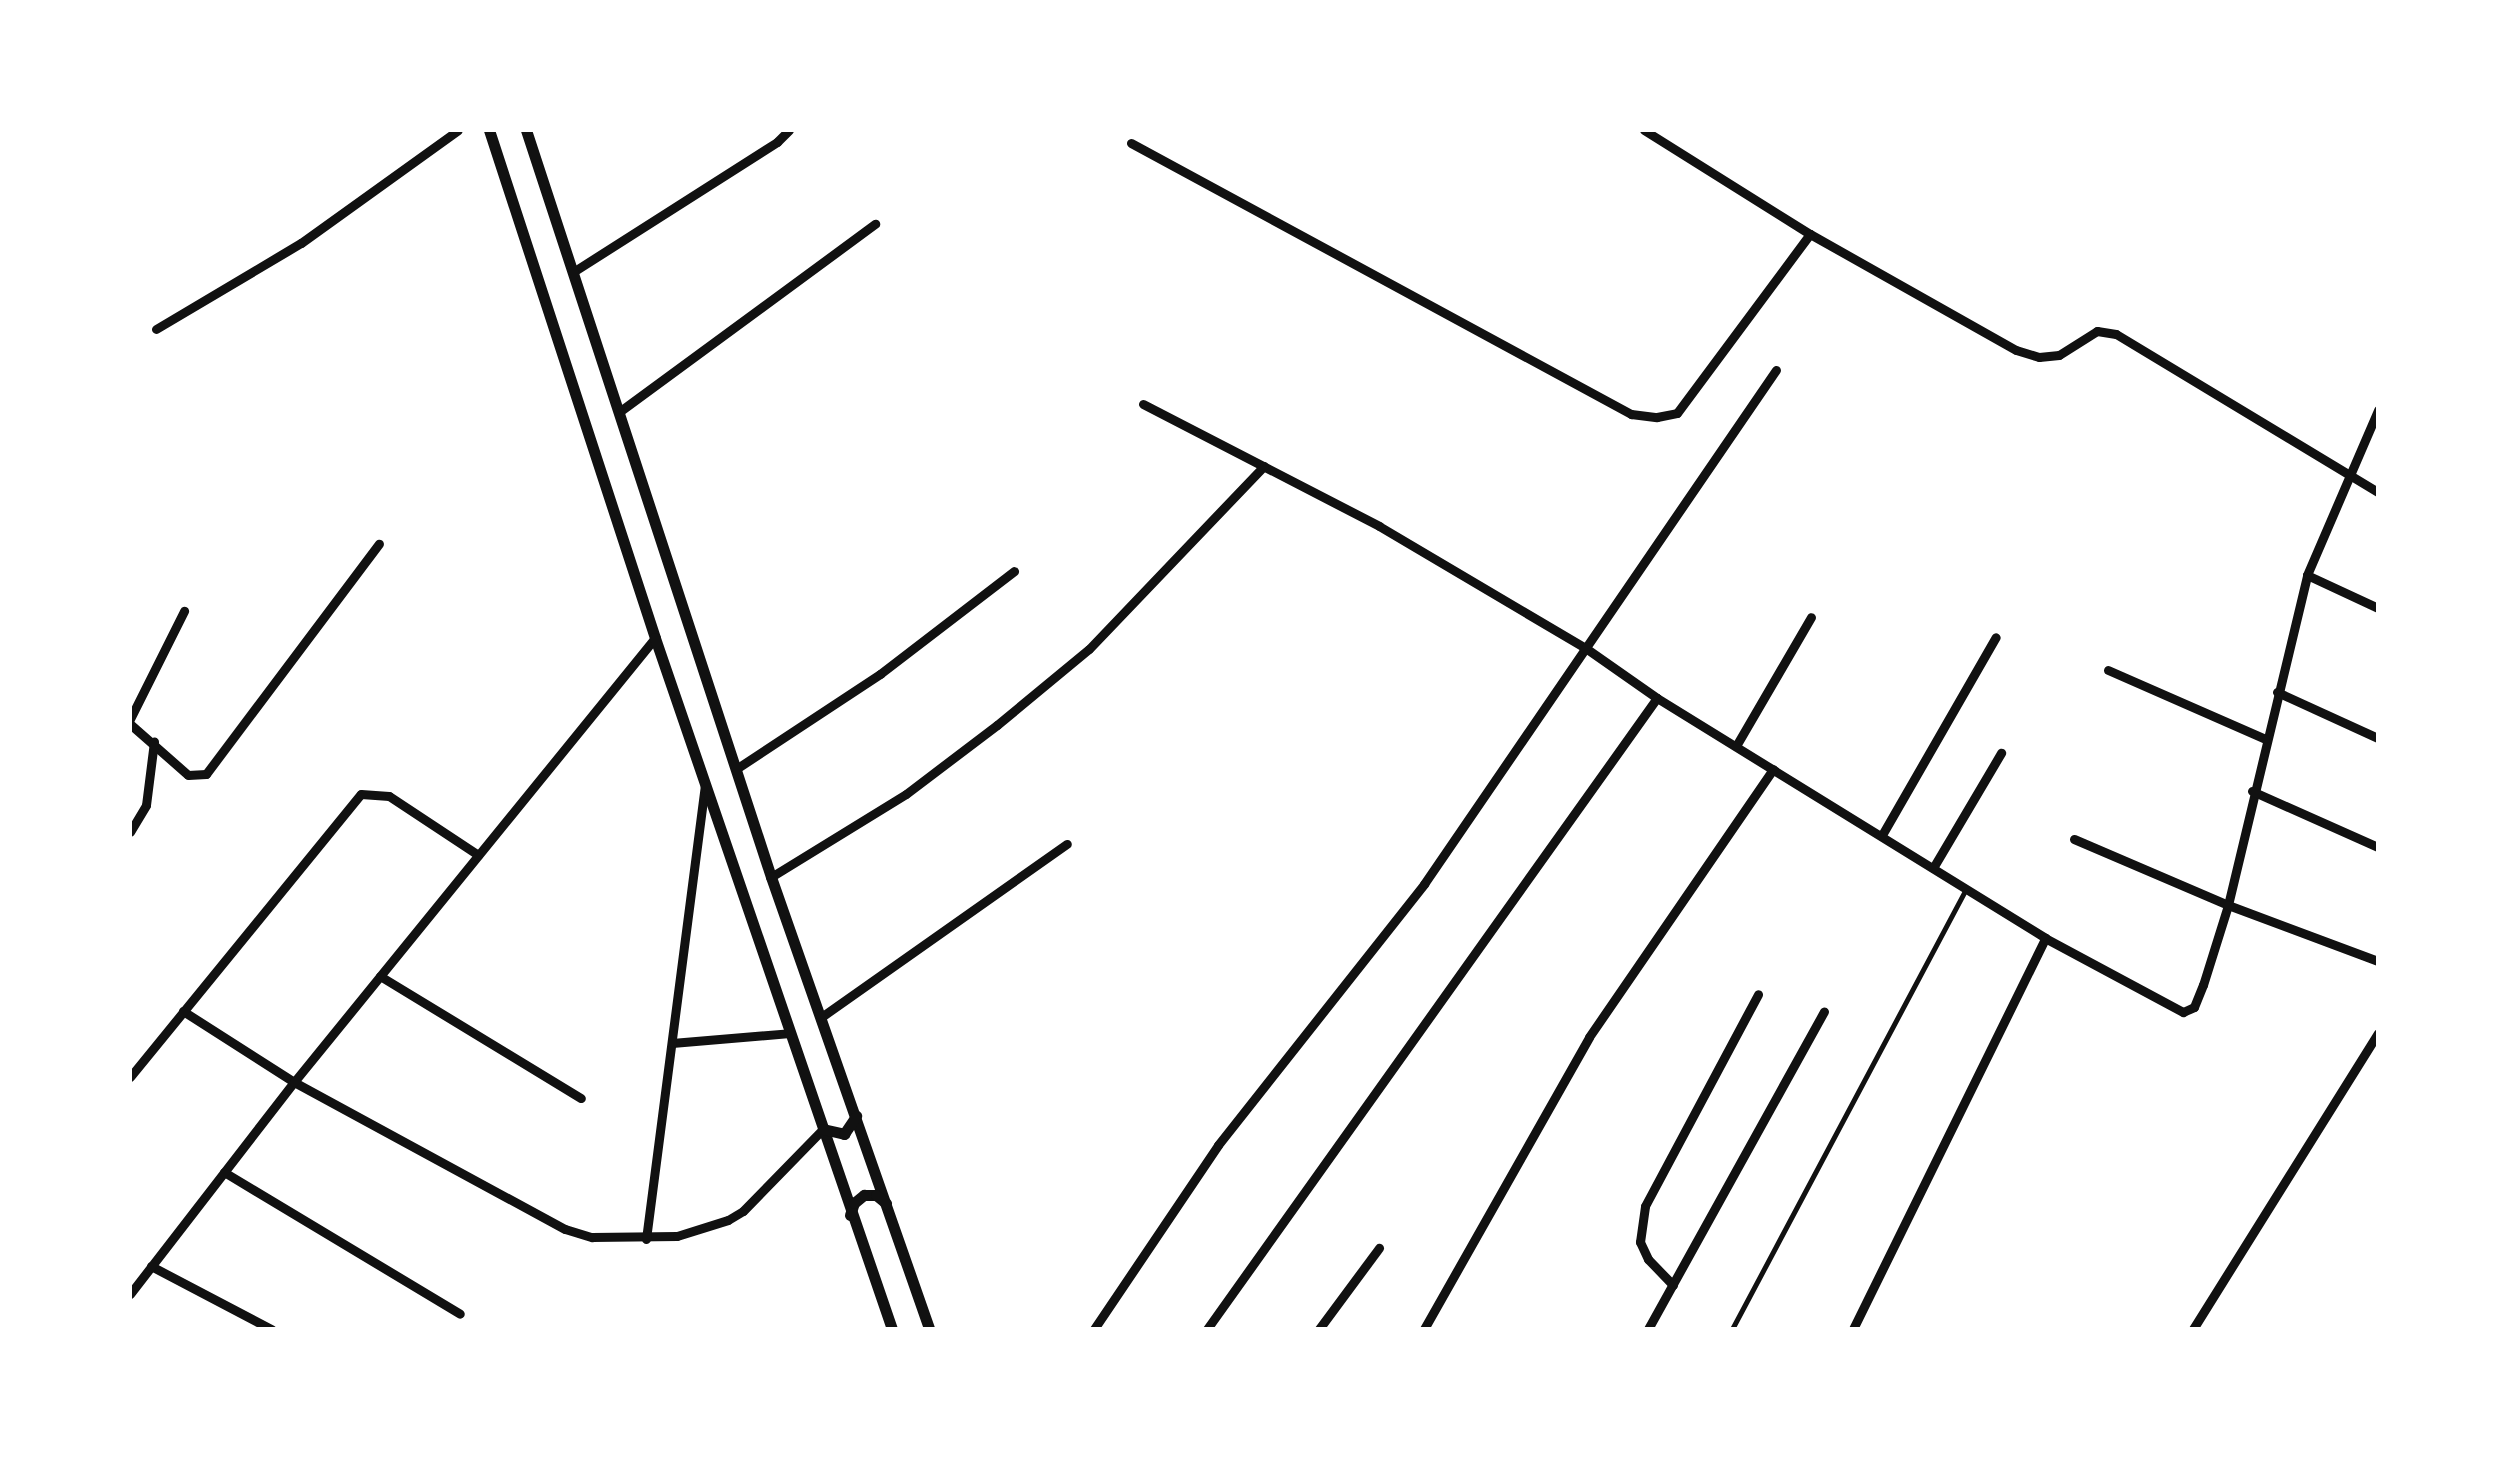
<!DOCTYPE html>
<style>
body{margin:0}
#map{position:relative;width:2508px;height:1459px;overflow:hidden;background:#fff;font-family:"DM Sans",sans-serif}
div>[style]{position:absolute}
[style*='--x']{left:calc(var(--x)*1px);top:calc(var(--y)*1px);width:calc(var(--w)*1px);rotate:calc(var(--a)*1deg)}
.service>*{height:5px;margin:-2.5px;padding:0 2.5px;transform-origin:2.5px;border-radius:2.5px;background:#111}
.minor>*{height:9px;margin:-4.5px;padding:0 4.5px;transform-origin:4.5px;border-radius:4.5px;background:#111}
.tertiary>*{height:11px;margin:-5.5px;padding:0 5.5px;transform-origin:5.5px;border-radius:5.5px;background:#111}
span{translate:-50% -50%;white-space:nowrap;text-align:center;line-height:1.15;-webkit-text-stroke:10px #fff;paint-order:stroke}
.frame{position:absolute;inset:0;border:132px solid #fff;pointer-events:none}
</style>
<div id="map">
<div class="service">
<div style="--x:1732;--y:1329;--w:497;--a:-62"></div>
</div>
<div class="minor">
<div style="--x:1644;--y:130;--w:196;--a:32.1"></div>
<div style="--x:1810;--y:234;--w:236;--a:29.4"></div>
<div style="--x:2016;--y:350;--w:24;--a:17"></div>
<div style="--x:2039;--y:357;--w:20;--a:-6"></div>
<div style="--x:2059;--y:355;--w:45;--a:-32.3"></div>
<div style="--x:2097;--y:331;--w:19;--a:9"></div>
<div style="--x:2116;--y:334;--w:306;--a:31.1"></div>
<div style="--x:1131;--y:143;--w:569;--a:28.46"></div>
<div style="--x:1631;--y:414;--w:26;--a:7"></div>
<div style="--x:1657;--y:417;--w:20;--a:-11"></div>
<div style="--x:1677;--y:413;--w:223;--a:-53.4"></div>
<div style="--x:573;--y:272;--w:242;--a:-32.5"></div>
<div style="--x:777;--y:142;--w:17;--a:-45"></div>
<div style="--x:156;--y:329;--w:169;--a:-30.7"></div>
<div style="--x:301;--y:243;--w:193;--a:-35.7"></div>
<div style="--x:1143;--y:404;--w:266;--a:27.3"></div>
<div style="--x:1379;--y:526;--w:242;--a:30.6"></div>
<div style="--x:1587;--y:649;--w:85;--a:35"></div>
<div style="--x:1657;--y:698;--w:456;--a:31.7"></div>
<div style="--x:2045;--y:938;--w:157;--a:28.2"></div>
<div style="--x:2183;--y:1012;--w:12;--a:-24"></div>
<div style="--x:2194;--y:1007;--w:24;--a:-68"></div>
<div style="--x:2203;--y:985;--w:84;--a:-72.6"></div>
<div style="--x:2228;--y:905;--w:339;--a:-76.5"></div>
<div style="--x:2307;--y:575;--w:180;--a:-66.7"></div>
<div style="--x:619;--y:412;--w:318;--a:-36.3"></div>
<div style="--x:2307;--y:575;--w:78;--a:24.9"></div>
<div style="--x:2108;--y:670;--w:171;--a:23.7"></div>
<div style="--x:2277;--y:692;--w:111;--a:24.5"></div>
<div style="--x:130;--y:719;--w:121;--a:-63.4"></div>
<div style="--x:130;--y:724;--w:77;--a:41.3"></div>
<div style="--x:188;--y:775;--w:18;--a:-3"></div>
<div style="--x:206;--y:774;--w:288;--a:-53.1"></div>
<div style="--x:1736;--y:746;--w:149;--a:-59.8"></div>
<div style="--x:736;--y:769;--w:173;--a:-33.4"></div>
<div style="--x:880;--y:674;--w:169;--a:-37.5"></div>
<div style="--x:2252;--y:791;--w:138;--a:24"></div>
<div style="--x:130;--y:832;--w:31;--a:-59"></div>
<div style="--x:146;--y:805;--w:64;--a:-82.8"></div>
<div style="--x:1882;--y:835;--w:228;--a:-60.1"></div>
<div style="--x:2074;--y:839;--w:168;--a:23.2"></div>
<div style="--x:2228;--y:905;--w:160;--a:20.5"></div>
<div style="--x:1933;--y:868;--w:134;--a:-59.4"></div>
<div style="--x:771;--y:877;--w:158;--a:-31.6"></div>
<div style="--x:906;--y:794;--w:114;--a:-37.2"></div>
<div style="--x:997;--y:725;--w:119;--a:-39.6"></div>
<div style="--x:1089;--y:649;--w:253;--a:-46.3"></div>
<div style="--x:380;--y:976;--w:235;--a:31.3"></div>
<div style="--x:183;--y:1011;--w:132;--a:32.6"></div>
<div style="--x:294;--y:1082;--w:308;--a:28.5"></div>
<div style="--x:565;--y:1229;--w:28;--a:17"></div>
<div style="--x:592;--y:1237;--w:85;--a:-0.7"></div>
<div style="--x:677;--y:1236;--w:53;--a:-17.4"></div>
<div style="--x:728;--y:1220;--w:17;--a:-31"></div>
<div style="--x:743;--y:1211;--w:115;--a:-45.7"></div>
<div style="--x:820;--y:1018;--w:302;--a:-35.2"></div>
<div style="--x:672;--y:1043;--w:118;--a:-4.8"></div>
<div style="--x:130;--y:1077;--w:365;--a:-50.8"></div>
<div style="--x:361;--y:794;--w:28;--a:4"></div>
<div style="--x:389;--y:796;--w:107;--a:33.5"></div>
<div style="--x:224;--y:1172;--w:275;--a:31"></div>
<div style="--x:646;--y:1239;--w:458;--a:-82.6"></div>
<div style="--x:151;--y:1266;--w:136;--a:27.7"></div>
<div style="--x:1673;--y:1285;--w:36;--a:-134"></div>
<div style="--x:1648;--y:1259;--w:19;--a:-115"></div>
<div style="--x:1640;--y:1242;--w:36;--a:-82"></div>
<div style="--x:1645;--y:1206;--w:240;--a:-61.9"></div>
<div style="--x:130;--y:1294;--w:268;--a:-52.3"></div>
<div style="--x:294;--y:1082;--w:572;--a:-50.89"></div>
<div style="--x:1094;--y:1329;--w:222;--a:-56"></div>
<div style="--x:1218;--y:1145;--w:333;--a:-51.7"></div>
<div style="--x:1424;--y:884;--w:623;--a:-55.6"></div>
<div style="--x:1207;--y:1329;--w:775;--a:-54.51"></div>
<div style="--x:1319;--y:1329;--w:101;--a:-53.5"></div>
<div style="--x:1424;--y:1329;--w:335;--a:-60.5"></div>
<div style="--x:1589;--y:1037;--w:325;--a:-55.5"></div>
<div style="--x:1648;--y:1329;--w:363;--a:-61"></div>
<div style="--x:1853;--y:1329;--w:436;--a:-63.8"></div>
<div style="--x:2193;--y:1329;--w:349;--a:-58"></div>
</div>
<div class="tertiary">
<div style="--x:489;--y:130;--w:534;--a:71.9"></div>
<div style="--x:655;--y:638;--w:731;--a:71.07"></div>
<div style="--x:526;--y:130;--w:786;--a:71.84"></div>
<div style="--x:771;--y:877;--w:479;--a:70.7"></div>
<div style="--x:823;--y:1129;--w:22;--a:13"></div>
<div style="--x:844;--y:1134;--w:22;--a:-56"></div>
<div style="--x:850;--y:1215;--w:13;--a:-72"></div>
<div style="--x:854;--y:1203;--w:13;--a:-39"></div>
<div style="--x:864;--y:1195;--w:12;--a:0"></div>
<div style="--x:876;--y:1195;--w:13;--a:39"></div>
</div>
<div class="frame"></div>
</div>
